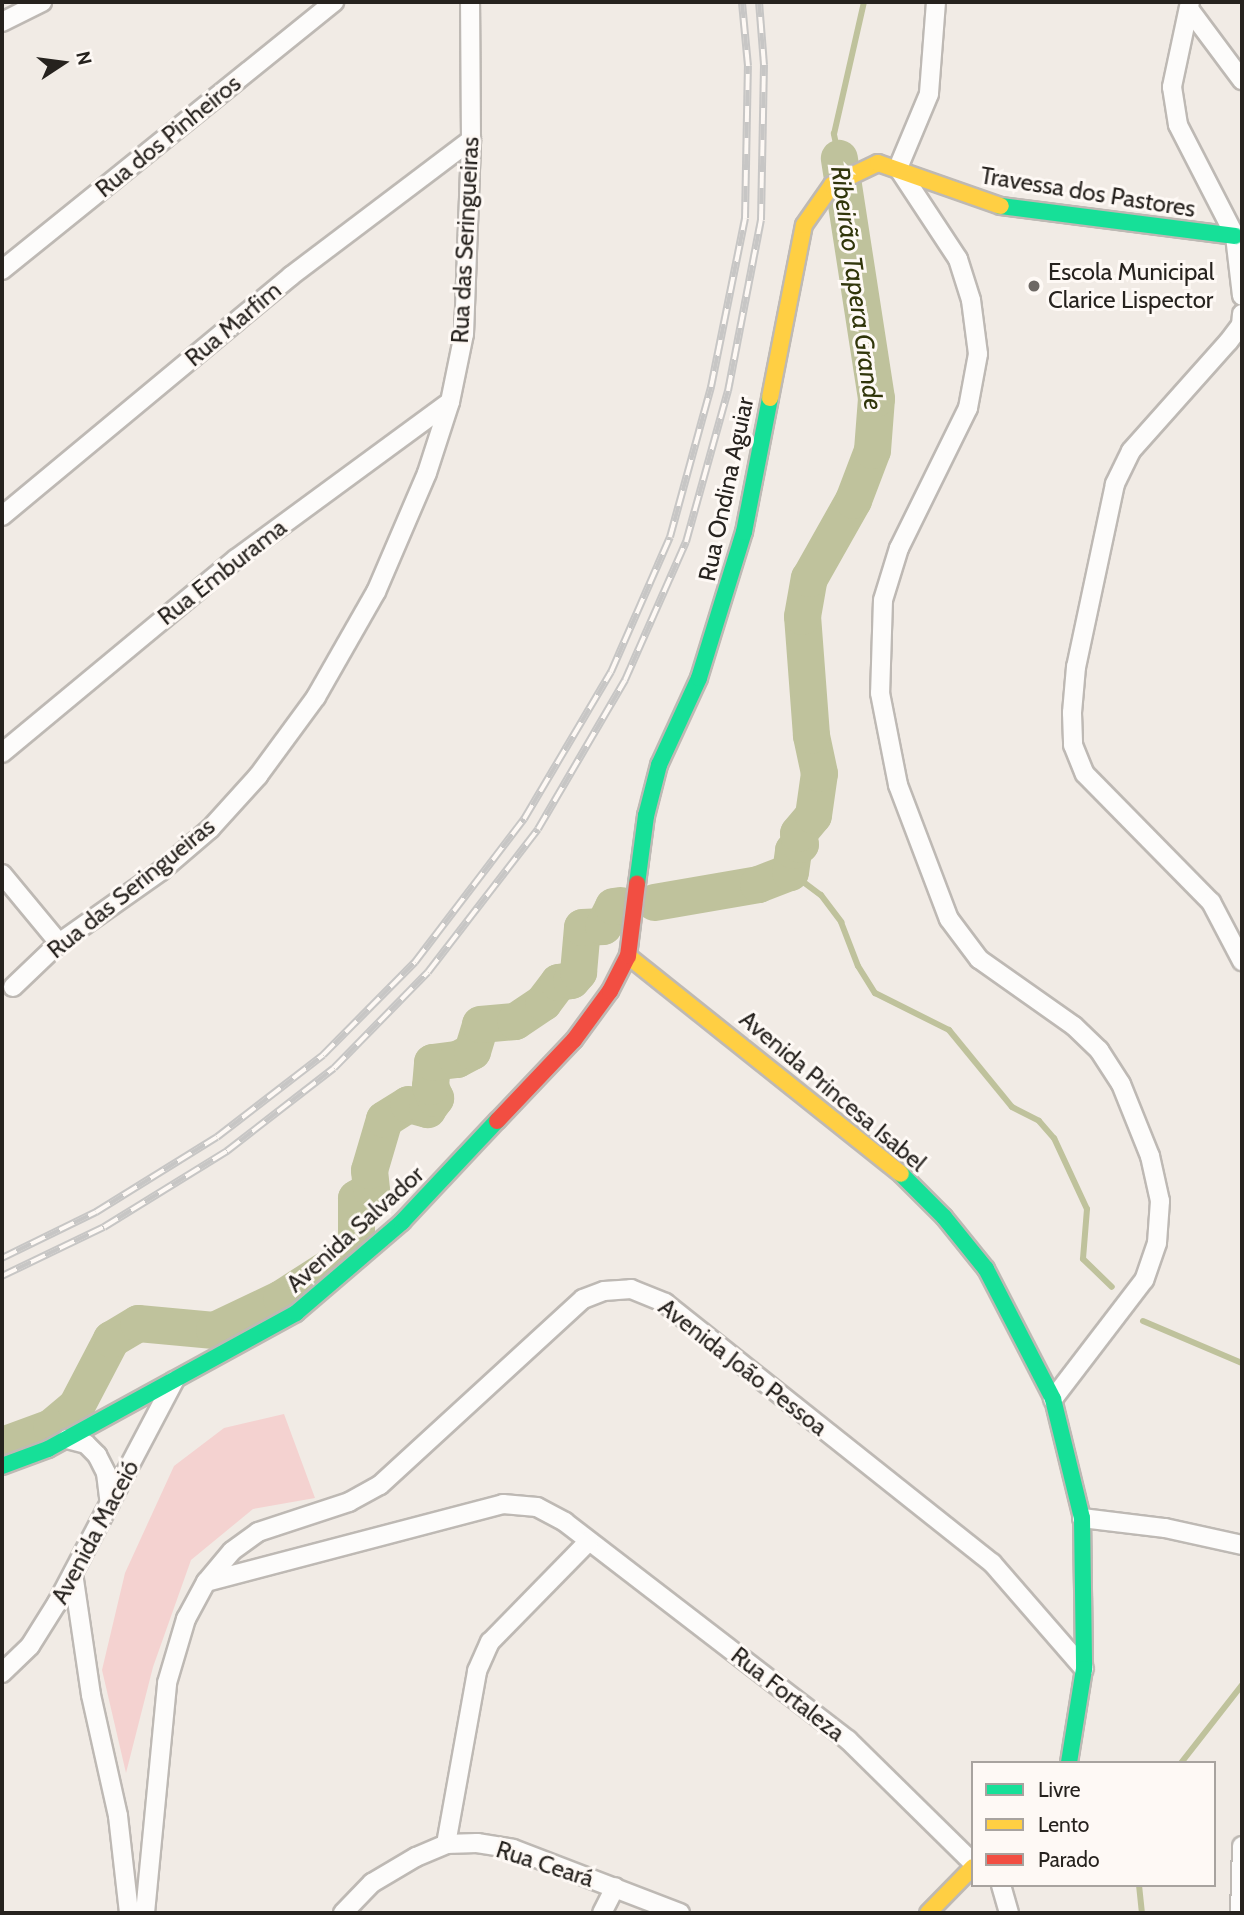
<!DOCTYPE html>
<meta charset="utf-8">
<style>
body{margin:0}
#map{position:relative;width:1244px;height:1915px;overflow:hidden;background:#f1ebe5;font-family:Cabin,sans-serif}
div>[style]{position:absolute}
[style*='--x']{left:calc(var(--x)*1px);top:calc(var(--y)*1px);width:calc(var(--w)*1px);rotate:calc(var(--a)*1deg)}
.green>*{inset:0;background:#f4d2d0}
.stream>*{height:6px;margin:-3px;padding:0 3px;transform-origin:3px;border-radius:3px;background:#bfc29c}
.river>*{height:37px;margin:-18.5px;padding:0 18.5px;transform-origin:18.5px;border-radius:18.5px;background:#bfc29c}
.roads{filter:drop-shadow(2px 0 #beb9b4) drop-shadow(-2px 0 #beb9b4) drop-shadow(0 2px #beb9b4) drop-shadow(0 -2px #beb9b4)}
.street>*{height:18px;margin:-9px;padding:0 9px;transform-origin:9px;border-radius:9px;background:#fdfcfb}
.fast>*{height:16px;margin:-8px;padding:0 8px;transform-origin:8px;border-radius:8px;background:#16e098}
.slow>*{height:16px;margin:-8px;padding:0 8px;transform-origin:8px;border-radius:8px;background:#ffcf43}
.jam>*{height:16px;margin:-8px;padding:0 8px;transform-origin:8px;border-radius:8px;background:#f24e42}
.rail>*{height:8px;margin-top:-4px;transform-origin:0;background:repeating-linear-gradient(90deg,#fef9f5 0 16px,#c7c6c5 0 32px);box-sizing:border-box;border-block:2px solid #c7c6c5}
.dots>*{width:19px;height:19px;translate:-50% -50%;box-sizing:border-box;border:4px solid #fef9f5;border-radius:50%}
span{translate:-50% -50%;white-space:nowrap;text-align:center;line-height:1.15;-webkit-text-stroke:6px #fef9f5;paint-order:stroke}
.street-label{font-size:24px;color:#26221e}
.poi-label{font-size:24px;color:#26221e}
.left{translate:0 -50%;text-align:left}
.water-label{font-size:26px;color:#30350a;font-style:italic}
.frame{position:absolute;inset:0;border:4px solid #26221e;pointer-events:none}
.legend{position:absolute;left:971px;top:1761px;width:245px;height:126px;box-sizing:border-box;background:#fef9f5;border:2px solid #a8a39f;margin:0;padding:9px 12px;list-style:none;font-size:21px;color:#26221e}
.legend li{display:flex;align-items:center;gap:14px;height:35px}
.legend b{width:35px;border:2px solid #a8a39f}
.north{position:absolute;left:28px;top:28px;width:70px;height:70px;-webkit-text-stroke:5px #fef9f5;paint-order:stroke;rotate:77deg;font-size:19px;font-weight:700;line-height:28px;text-align:center;color:#26221e}
.north::after{content:'';display:block;margin:auto;width:24px;height:32px;background:#26221e;clip-path:polygon(50% 0,100% 100%,50% 72%,0 100%)}
</style>
<div id="map">
<div class="green">
<div style="clip-path:polygon(284px 1414px,315px 1498px,253px 1509px,191px 1560px,153px 1667px,126px 1773px,102px 1670px,125px 1573px,174px 1466px,224px 1428px)"></div>
</div>
<div class="stream">
<div style="--x:839;--y:158;--w:25;--a:-102"></div>
<div style="--x:834;--y:134;--w:135;--a:-77.2"></div>
<div style="--x:790;--y:872;--w:39;--a:37"></div>
<div style="--x:821;--y:895;--w:34;--a:53"></div>
<div style="--x:841;--y:922;--w:47;--a:68.9"></div>
<div style="--x:858;--y:966;--w:32;--a:58"></div>
<div style="--x:875;--y:993;--w:83;--a:26.6"></div>
<div style="--x:949;--y:1030;--w:99;--a:50.7"></div>
<div style="--x:1012;--y:1107;--w:30;--a:27"></div>
<div style="--x:1039;--y:1121;--w:23;--a:49"></div>
<div style="--x:1054;--y:1138;--w:78;--a:65.1"></div>
<div style="--x:1087;--y:1209;--w:50;--a:94.6"></div>
<div style="--x:1083;--y:1259;--w:40;--a:44"></div>
<div style="--x:1143;--y:1321;--w:108;--a:23"></div>
<div style="--x:1181;--y:1763;--w:99;--a:-52"></div>
<div style="--x:1139;--y:1885;--w:28;--a:84"></div>
</div>
<div class="river">
<div style="--x:654;--y:902;--w:106;--a:-9.8"></div>
<div style="--x:758;--y:884;--w:34;--a:-21"></div>
<div style="--x:790;--y:872;--w:22;--a:-82"></div>
<div style="--x:793;--y:850;--w:9;--a:-41"></div>
<div style="--x:800;--y:844;--w:11;--a:-100"></div>
<div style="--x:798;--y:833;--w:23;--a:-50"></div>
<div style="--x:813;--y:815;--w:42;--a:-81.9"></div>
<div style="--x:819;--y:773;--w:39;--a:-102"></div>
<div style="--x:811;--y:735;--w:119;--a:-94.3"></div>
<div style="--x:802;--y:616;--w:39;--a:-80"></div>
<div style="--x:809;--y:578;--w:90;--a:-60.6"></div>
<div style="--x:853;--y:500;--w:53;--a:-69.2"></div>
<div style="--x:872;--y:450;--w:52;--a:-85.6"></div>
<div style="--x:876;--y:398;--w:243;--a:-98.8"></div>
<div style="--x:2;--y:1445;--w:52;--a:-20.2"></div>
<div style="--x:51;--y:1427;--w:33;--a:-40"></div>
<div style="--x:76;--y:1406;--w:76;--a:-62.4"></div>
<div style="--x:111;--y:1339;--w:31;--a:-31"></div>
<div style="--x:138;--y:1323;--w:76;--a:5.3"></div>
<div style="--x:214;--y:1330;--w:74;--a:-25.5"></div>
<div style="--x:281;--y:1298;--w:89;--a:-32.6"></div>
<div style="--x:356;--y:1250;--w:52;--a:-90"></div>
<div style="--x:356;--y:1198;--w:17;--a:-31"></div>
<div style="--x:371;--y:1189;--w:19;--a:-96"></div>
<div style="--x:369;--y:1170;--w:53;--a:-73.6"></div>
<div style="--x:384;--y:1119;--w:28;--a:-32"></div>
<div style="--x:408;--y:1104;--w:20;--a:15"></div>
<div style="--x:427;--y:1109;--w:14;--a:-54"></div>
<div style="--x:435;--y:1098;--w:13;--a:-113"></div>
<div style="--x:430;--y:1086;--w:24;--a:-85"></div>
<div style="--x:432;--y:1062;--w:25;--a:-7"></div>
<div style="--x:457;--y:1059;--w:17;--a:-28"></div>
<div style="--x:472;--y:1051;--w:28;--a:-73"></div>
<div style="--x:480;--y:1024;--w:35;--a:-5"></div>
<div style="--x:515;--y:1021;--w:34;--a:-34"></div>
<div style="--x:543;--y:1002;--w:25;--a:-53"></div>
<div style="--x:558;--y:982;--w:13;--a:-9"></div>
<div style="--x:571;--y:980;--w:11;--a:-49"></div>
<div style="--x:578;--y:972;--w:45;--a:-84.9"></div>
<div style="--x:582;--y:927;--w:21;--a:-3"></div>
<div style="--x:603;--y:926;--w:22;--a:-63"></div>
<div style="--x:613;--y:906;--w:7;--a:-8"></div>
</div>
<div class="roads">
<div class="street">
<div style="--x:936;--y:2;--w:92;--a:94.4"></div>
<div style="--x:929;--y:94;--w:80;--a:112.7"></div>
<div style="--x:898;--y:168;--w:109;--a:56.6"></div>
<div style="--x:958;--y:259;--w:43;--a:72.4"></div>
<div style="--x:971;--y:300;--w:54;--a:82.6"></div>
<div style="--x:978;--y:354;--w:55;--a:100.5"></div>
<div style="--x:968;--y:408;--w:156;--a:116.2"></div>
<div style="--x:899;--y:548;--w:54;--a:107.1"></div>
<div style="--x:883;--y:600;--w:93;--a:91.8"></div>
<div style="--x:880;--y:693;--w:94;--a:78.9"></div>
<div style="--x:898;--y:785;--w:143;--a:69.2"></div>
<div style="--x:949;--y:919;--w:50;--a:53.1"></div>
<div style="--x:979;--y:959;--w:116;--a:35.2"></div>
<div style="--x:1074;--y:1026;--w:35;--a:44"></div>
<div style="--x:1099;--y:1050;--w:40;--a:57.1"></div>
<div style="--x:1121;--y:1084;--w:78;--a:68.1"></div>
<div style="--x:1150;--y:1156;--w:46;--a:77.5"></div>
<div style="--x:1160;--y:1201;--w:42;--a:94.1"></div>
<div style="--x:1157;--y:1243;--w:39;--a:109"></div>
<div style="--x:1144;--y:1280;--w:150;--a:127.4"></div>
<div style="--x:1190;--y:2;--w:87;--a:102"></div>
<div style="--x:1172;--y:87;--w:38;--a:81"></div>
<div style="--x:1178;--y:125;--w:125;--a:62.8"></div>
<div style="--x:1235;--y:236;--w:60;--a:83.3"></div>
<div style="--x:1189;--y:9;--w:89;--a:53.3"></div>
<div style="--x:2;--y:22;--w:45;--a:-26.6"></div>
<div style="--x:2;--y:270;--w:427;--a:-38.9"></div>
<div style="--x:1242;--y:314;--w:11;--a:95"></div>
<div style="--x:1241;--y:325;--w:21;--a:127"></div>
<div style="--x:1228;--y:342;--w:146;--a:131.7"></div>
<div style="--x:1131;--y:451;--w:37;--a:116"></div>
<div style="--x:1115;--y:484;--w:187;--a:102"></div>
<div style="--x:1076;--y:667;--w:46;--a:95"></div>
<div style="--x:1072;--y:713;--w:32;--a:88"></div>
<div style="--x:1073;--y:745;--w:31;--a:68"></div>
<div style="--x:1085;--y:774;--w:180;--a:45.5"></div>
<div style="--x:1211;--y:902;--w:67;--a:62.3"></div>
<div style="--x:2;--y:516;--w:376;--a:-39.7"></div>
<div style="--x:291;--y:276;--w:226;--a:-37.1"></div>
<div style="--x:2;--y:753;--w:304;--a:-39.7"></div>
<div style="--x:236;--y:559;--w:265;--a:-36.3"></div>
<div style="--x:2;--y:874;--w:89;--a:50.4"></div>
<div style="--x:13;--y:987;--w:64;--a:-43.7"></div>
<div style="--x:59;--y:943;--w:125;--a:-35.2"></div>
<div style="--x:161;--y:871;--w:65;--a:-40.6"></div>
<div style="--x:210;--y:829;--w:72;--a:-47.8"></div>
<div style="--x:258;--y:776;--w:98;--a:-53.7"></div>
<div style="--x:316;--y:697;--w:121;--a:-60.3"></div>
<div style="--x:376;--y:592;--w:129;--a:-66.8"></div>
<div style="--x:427;--y:473;--w:75;--a:-72.1"></div>
<div style="--x:450;--y:402;--w:69;--a:-78.4"></div>
<div style="--x:464;--y:334;--w:194;--a:-87.9"></div>
<div style="--x:471;--y:140;--w:138;--a:-90.4"></div>
<div style="--x:67;--y:1439;--w:20;--a:15"></div>
<div style="--x:86;--y:1444;--w:16;--a:45"></div>
<div style="--x:97;--y:1455;--w:20;--a:63"></div>
<div style="--x:106;--y:1473;--w:31;--a:83"></div>
<div style="--x:1082;--y:1518;--w:84;--a:6.9"></div>
<div style="--x:1165;--y:1528;--w:79;--a:12.4"></div>
<div style="--x:73;--y:1573;--w:123;--a:81.6"></div>
<div style="--x:91;--y:1695;--w:124;--a:77.4"></div>
<div style="--x:118;--y:1816;--w:98;--a:83.5"></div>
<div style="--x:206;--y:1582;--w:307;--a:-14.7"></div>
<div style="--x:503;--y:1504;--w:34;--a:5"></div>
<div style="--x:537;--y:1507;--w:32;--a:28"></div>
<div style="--x:565;--y:1522;--w:357;--a:37.6"></div>
<div style="--x:848;--y:1740;--w:175;--a:44.5"></div>
<div style="--x:2;--y:1673;--w:39;--a:-44"></div>
<div style="--x:30;--y:1646;--w:51;--a:-57.9"></div>
<div style="--x:57;--y:1603;--w:251;--a:-62.2"></div>
<div style="--x:446;--y:1844;--w:176;--a:-79.8"></div>
<div style="--x:477;--y:1671;--w:32;--a:-66"></div>
<div style="--x:490;--y:1642;--w:141;--a:-45.6"></div>
<div style="--x:1001;--y:1885;--w:29;--a:74"></div>
<div style="--x:145;--y:1913;--w:231;--a:-84.5"></div>
<div style="--x:167;--y:1683;--w:67;--a:-73.5"></div>
<div style="--x:186;--y:1619;--w:42;--a:-61.6"></div>
<div style="--x:206;--y:1582;--w:40;--a:-50"></div>
<div style="--x:232;--y:1551;--w:32;--a:-36"></div>
<div style="--x:258;--y:1532;--w:96;--a:-18.2"></div>
<div style="--x:349;--y:1502;--w:35;--a:-29"></div>
<div style="--x:380;--y:1485;--w:275;--a:-42.5"></div>
<div style="--x:583;--y:1299;--w:22;--a:-21"></div>
<div style="--x:604;--y:1291;--w:27;--a:-4"></div>
<div style="--x:631;--y:1289;--w:37;--a:22"></div>
<div style="--x:665;--y:1303;--w:418;--a:38.5"></div>
<div style="--x:992;--y:1563;--w:140;--a:49"></div>
<div style="--x:343;--y:1913;--w:42;--a:-46"></div>
<div style="--x:372;--y:1883;--w:51;--a:-30.6"></div>
<div style="--x:416;--y:1857;--w:33;--a:-23"></div>
<div style="--x:446;--y:1844;--w:31;--a:-2"></div>
<div style="--x:477;--y:1843;--w:36;--a:9"></div>
<div style="--x:513;--y:1849;--w:179;--a:21"></div>
<div style="--x:602;--y:1913;--w:29;--a:-63"></div>
<div style="--x:1240;--y:1913;--w:67;--a:-88.3"></div>
</div>
<div class="fast">
<div style="--x:1001;--y:206;--w:236;--a:7.3"></div>
<div style="--x:637;--y:884;--w:69;--a:-82.5"></div>
<div style="--x:646;--y:816;--w:53;--a:-75.7"></div>
<div style="--x:659;--y:765;--w:96;--a:-65.3"></div>
<div style="--x:699;--y:678;--w:153;--a:-72.9"></div>
<div style="--x:744;--y:532;--w:136;--a:-79"></div>
<div style="--x:901;--y:1174;--w:61;--a:45"></div>
<div style="--x:944;--y:1217;--w:67;--a:51.1"></div>
<div style="--x:986;--y:1269;--w:146;--a:62.7"></div>
<div style="--x:1053;--y:1399;--w:122;--a:76.3"></div>
<div style="--x:1082;--y:1518;--w:151;--a:89.2"></div>
<div style="--x:1084;--y:1669;--w:95;--a:99.1"></div>
<div style="--x:2;--y:1466;--w:49;--a:-20.3"></div>
<div style="--x:48;--y:1449;--w:283;--a:-28.7"></div>
<div style="--x:296;--y:1313;--w:140;--a:-40.6"></div>
<div style="--x:402;--y:1222;--w:139;--a:-46.8"></div>
</div>
<div class="slow">
<div style="--x:770;--y:398;--w:176;--a:-78.9"></div>
<div style="--x:804;--y:225;--w:49;--a:-55"></div>
<div style="--x:832;--y:185;--w:51;--a:-25.6"></div>
<div style="--x:878;--y:163;--w:130;--a:19.3"></div>
<div style="--x:628;--y:956;--w:349;--a:38.6"></div>
<div style="--x:928;--y:1913;--w:64;--a:-45.6"></div>
</div>
<div class="jam">
<div style="--x:497;--y:1121;--w:112;--a:-46.5"></div>
<div style="--x:574;--y:1040;--w:61;--a:-53.7"></div>
<div style="--x:610;--y:991;--w:39;--a:-63"></div>
<div style="--x:628;--y:956;--w:73;--a:-82.9"></div>
</div>
</div>
<div class="rail">
<div style="--x:2;--y:1258;--w:105;--a:-26.1"></div>
<div style="--x:96;--y:1212;--w:142;--a:-31.8"></div>
<div style="--x:217;--y:1137;--w:134;--a:-37.7"></div>
<div style="--x:323;--y:1055;--w:131;--a:-45.3"></div>
<div style="--x:415;--y:962;--w:180;--a:-52.7"></div>
<div style="--x:524;--y:819;--w:171;--a:-59.4"></div>
<div style="--x:611;--y:672;--w:147;--a:-66.4"></div>
<div style="--x:670;--y:537;--w:156;--a:-74.7"></div>
<div style="--x:711;--y:387;--w:172;--a:-78.6"></div>
<div style="--x:745;--y:218;--w:152;--a:-88.9"></div>
<div style="--x:748;--y:66;--w:64;--a:-95.4"></div>
<div style="--x:2;--y:1276;--w:113;--a:-25.7"></div>
<div style="--x:104;--y:1227;--w:145;--a:-31.7"></div>
<div style="--x:227;--y:1151;--w:135;--a:-37.8"></div>
<div style="--x:334;--y:1068;--w:134;--a:-45.6"></div>
<div style="--x:428;--y:972;--w:180;--a:-52.4"></div>
<div style="--x:538;--y:829;--w:173;--a:-59.7"></div>
<div style="--x:625;--y:680;--w:151;--a:-66.2"></div>
<div style="--x:686;--y:542;--w:157;--a:-74.5"></div>
<div style="--x:728;--y:391;--w:174;--a:-79.1"></div>
<div style="--x:761;--y:220;--w:155;--a:-88.9"></div>
<div style="--x:764;--y:65;--w:63;--a:-94.5"></div>
</div>
<div class="dots">
<div style="left:1034px;top:286px;background:#6d6864"></div>
</div>
<div class="street-label">
<span style="left:168px;top:136px;rotate:-39deg">Rua dos Pinheiros</span>
<span style="left:1088px;top:192px;rotate:9deg">Travessa dos Pastores</span>
<span style="left:465px;top:240px;rotate:-87deg">Rua das Seringueiras</span>
<span style="left:233px;top:324px;rotate:-40deg">Rua Marfim</span>
<span style="left:726px;top:489px;rotate:-78deg">Rua Ondina Aguiar</span>
<span style="left:222px;top:572px;rotate:-38deg">Rua Emburama</span>
<span style="left:131px;top:888px;rotate:-39deg">Rua das Seringueiras</span>
<span style="left:833px;top:1091px;rotate:40deg">Avenida Princesa Isabel</span>
<span style="left:355px;top:1229px;rotate:-42deg">Avenida Salvador</span>
<span style="left:743px;top:1367px;rotate:38deg">Avenida João Pessoa</span>
<span style="left:95px;top:1532px;rotate:-62deg">Avenida Maceió</span>
<span style="left:788px;top:1694px;rotate:38deg">Rua Fortaleza</span>
<span style="left:545px;top:1864px;rotate:18deg">Rua Ceará</span>
</div>
<div class="poi-label">
<span class="left" style="left:1048px;top:286px">Escola Municipal<br>Clarice Lispector</span>
</div>
<div class="water-label">
<span style="left:856px;top:288px;rotate:82deg">Ribeirão Tapera Grande</span>
</div>
<div class="frame"></div>
<ul class="legend">
<li><b style="height:9px;background:#16e098"></b>Livre</li>
<li><b style="height:9px;background:#ffcf43"></b>Lento</li>
<li><b style="height:9px;background:#f24e42"></b>Parado</li>
</ul>
<div class="north">N</div>
</div>
